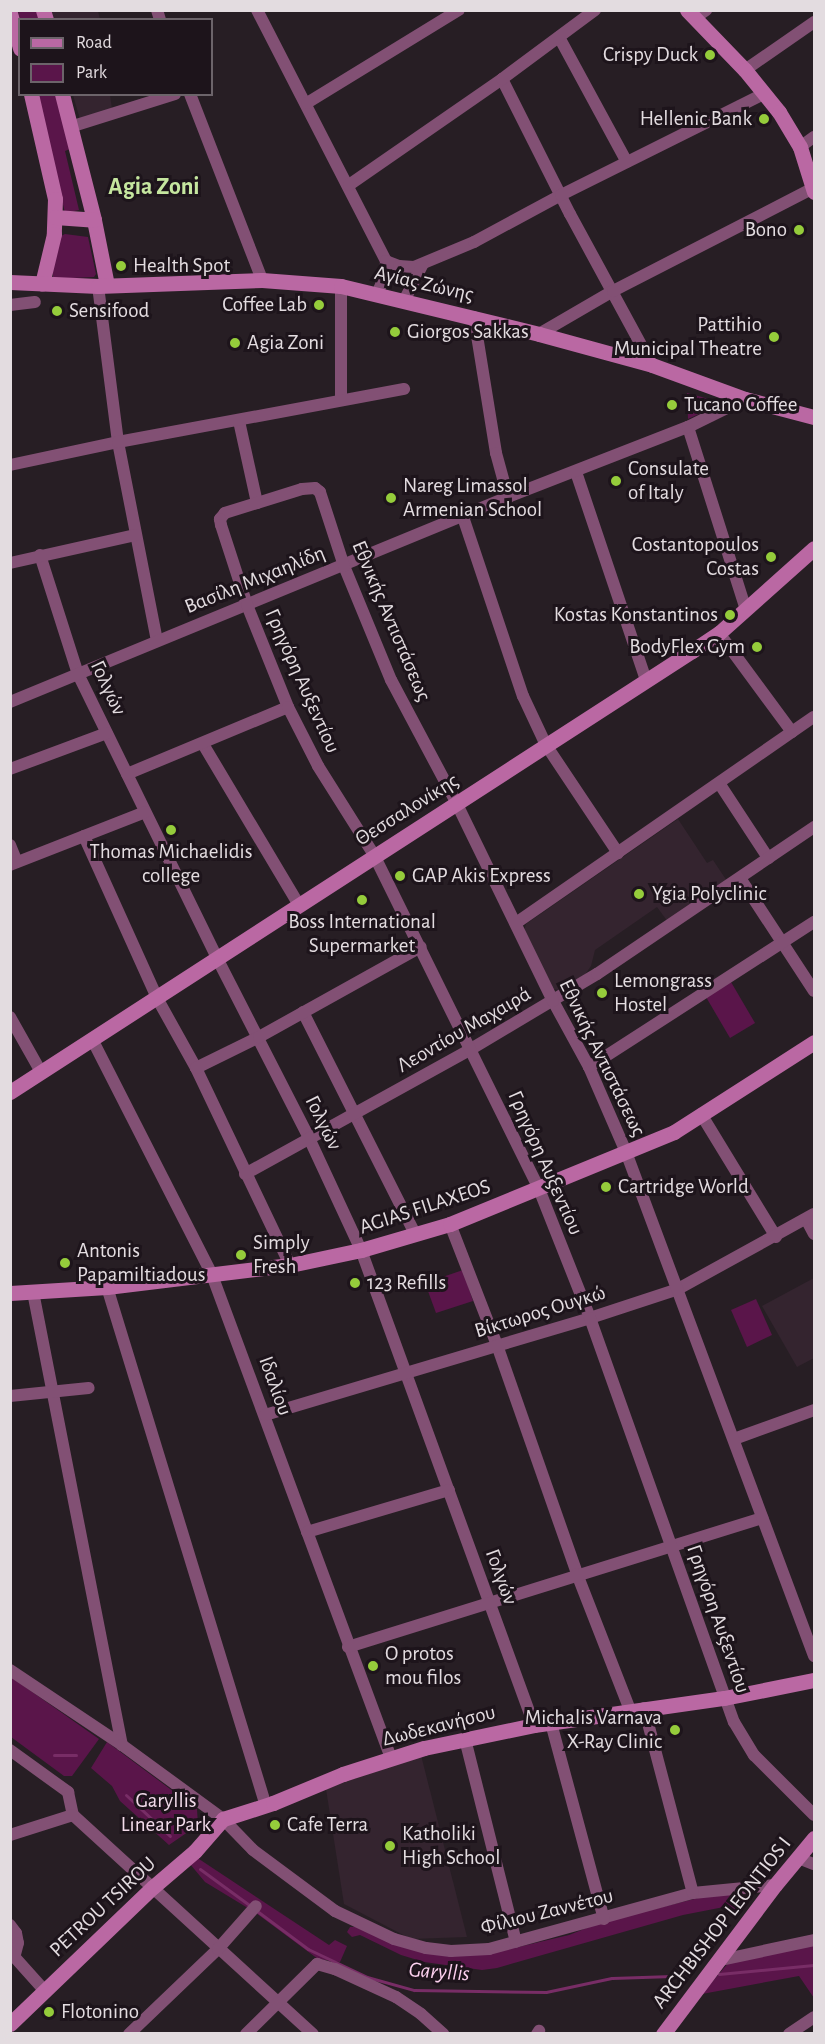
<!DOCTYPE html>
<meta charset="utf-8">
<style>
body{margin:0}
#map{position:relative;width:825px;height:2044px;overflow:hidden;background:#271e24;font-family:"Alegreya Sans",sans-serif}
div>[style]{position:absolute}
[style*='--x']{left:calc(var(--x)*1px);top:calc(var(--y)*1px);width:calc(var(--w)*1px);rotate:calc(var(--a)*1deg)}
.built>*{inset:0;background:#34242f}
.green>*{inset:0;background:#5a154a}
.stream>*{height:3px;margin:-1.5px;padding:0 1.5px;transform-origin:1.5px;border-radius:1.5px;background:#782d66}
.street>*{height:12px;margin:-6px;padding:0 6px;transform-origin:6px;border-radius:6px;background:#825074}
.secondary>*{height:15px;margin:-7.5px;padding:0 7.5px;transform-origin:7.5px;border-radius:7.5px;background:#ba68a3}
.dots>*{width:16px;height:16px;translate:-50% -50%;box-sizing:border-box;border:3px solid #1d141b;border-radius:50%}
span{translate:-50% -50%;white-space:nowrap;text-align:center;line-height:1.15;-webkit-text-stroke:6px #1d141b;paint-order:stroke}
.poi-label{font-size:21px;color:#e3dce0}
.right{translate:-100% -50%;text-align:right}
.left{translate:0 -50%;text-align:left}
.street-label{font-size:21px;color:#e3dce0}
.park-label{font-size:21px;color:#f2dbea}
.water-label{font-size:22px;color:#fdd1ef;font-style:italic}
.quarter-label{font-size:24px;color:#c5e69f;font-weight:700}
.frame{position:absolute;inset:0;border:12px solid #e3dce0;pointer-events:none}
.legend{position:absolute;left:18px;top:18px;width:195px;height:78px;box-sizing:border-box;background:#1d141b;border:2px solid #6c646a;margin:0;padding:8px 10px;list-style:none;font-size:18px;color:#e3dce0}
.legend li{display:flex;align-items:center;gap:12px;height:30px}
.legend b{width:30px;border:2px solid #6c646a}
</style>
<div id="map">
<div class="built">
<div style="clip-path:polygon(49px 11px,98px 11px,100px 19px,51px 19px)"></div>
<div style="clip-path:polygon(73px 95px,110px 95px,113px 116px,81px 123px)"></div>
<div style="clip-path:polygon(678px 819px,707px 863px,713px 860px,727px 881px,668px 922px,657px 907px,595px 950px,591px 966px,584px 976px,559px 990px,553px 989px,524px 930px,526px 924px)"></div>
<div style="clip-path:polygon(814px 1278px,814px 1358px,797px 1367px,762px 1306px)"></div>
<div style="clip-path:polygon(421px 1755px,467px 1937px,411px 1939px,344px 1904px,326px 1789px)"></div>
</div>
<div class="green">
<div style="clip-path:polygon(18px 11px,37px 11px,39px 19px,20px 19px)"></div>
<div style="clip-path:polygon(37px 95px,57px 95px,70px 149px,65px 151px,79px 210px,65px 213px)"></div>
<div style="clip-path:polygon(65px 234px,88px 237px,96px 274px,94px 277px,53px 279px,53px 262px,61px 236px)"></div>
<div style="clip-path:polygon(687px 393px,713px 400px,716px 403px,714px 407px,688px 419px)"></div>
<div style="clip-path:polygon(731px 982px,755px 1023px,730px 1038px,706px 997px)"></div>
<div style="clip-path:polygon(463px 1270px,473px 1301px,436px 1313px,425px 1283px)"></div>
<div style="clip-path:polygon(756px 1299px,772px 1335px,747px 1347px,731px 1310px)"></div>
<div style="clip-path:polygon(11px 1677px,99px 1739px,72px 1776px,64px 1776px,11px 1737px)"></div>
<div style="clip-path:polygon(107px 1742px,197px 1809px,198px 1825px,169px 1845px,120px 1801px,112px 1786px,91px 1768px)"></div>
<div style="clip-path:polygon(196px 1857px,329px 1945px,335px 1940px,347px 1946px,340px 1962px,318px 1959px,256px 1913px,205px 1882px,190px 1864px)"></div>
<div style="clip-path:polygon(738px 1891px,744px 1895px,746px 1900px,733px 1913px,724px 1907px,683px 1915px,497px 1968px,482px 1970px,424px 1962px,401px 1955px,360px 1935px,352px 1937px,347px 1932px,350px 1927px,359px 1927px,414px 1948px,514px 1948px,569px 1935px,599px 1923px,714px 1894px)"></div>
<div style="clip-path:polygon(814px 1943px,814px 1998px,799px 1976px,702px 1994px,729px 1962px)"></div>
</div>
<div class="stream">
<div style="--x:54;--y:1755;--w:22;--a:0"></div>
<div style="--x:126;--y:1795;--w:60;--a:43"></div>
<div style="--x:200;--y:1869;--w:64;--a:36.2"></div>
<div style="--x:257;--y:1911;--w:64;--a:36.7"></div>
<div style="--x:308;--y:1949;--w:65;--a:25.4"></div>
<div style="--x:367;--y:1977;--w:49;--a:15.5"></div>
<div style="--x:414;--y:1990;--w:132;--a:0.9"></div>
<div style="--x:546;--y:1992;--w:67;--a:-12"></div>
<div style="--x:612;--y:1978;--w:60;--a:-1.9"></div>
<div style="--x:719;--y:1974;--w:95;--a:-5.4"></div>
</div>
<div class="street">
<div style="--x:157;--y:10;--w:10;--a:73"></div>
<div style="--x:257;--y:10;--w:282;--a:62.8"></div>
<div style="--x:386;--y:261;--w:15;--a:94"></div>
<div style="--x:385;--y:276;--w:20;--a:114"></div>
<div style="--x:695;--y:18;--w:14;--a:-36"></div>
<div style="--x:559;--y:37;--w:142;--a:61.5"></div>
<div style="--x:745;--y:70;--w:84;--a:-34.8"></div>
<div style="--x:502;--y:79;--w:151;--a:63.3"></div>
<div style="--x:570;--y:214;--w:172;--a:61.5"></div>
<div style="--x:190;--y:94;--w:199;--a:68.8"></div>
<div style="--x:307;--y:103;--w:178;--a:-31.5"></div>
<div style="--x:70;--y:127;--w:110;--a:-17.4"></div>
<div style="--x:800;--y:147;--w:17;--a:-36"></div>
<div style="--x:349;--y:185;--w:186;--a:-34.7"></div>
<div style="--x:502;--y:79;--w:116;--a:-36.6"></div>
<div style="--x:386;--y:261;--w:14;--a:21"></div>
<div style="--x:399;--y:266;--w:15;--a:4"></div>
<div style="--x:414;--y:267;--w:65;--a:-22.6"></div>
<div style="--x:474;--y:242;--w:99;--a:-28.4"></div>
<div style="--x:561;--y:195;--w:227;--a:-26.5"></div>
<div style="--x:98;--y:286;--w:157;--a:82.7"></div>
<div style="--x:118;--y:442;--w:202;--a:78.9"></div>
<div style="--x:405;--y:299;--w:38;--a:-63"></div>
<div style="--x:10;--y:305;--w:25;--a:-7"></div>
<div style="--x:474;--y:317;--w:138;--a:80.8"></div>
<div style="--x:496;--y:453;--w:46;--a:74.7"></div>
<div style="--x:539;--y:334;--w:86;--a:-30.2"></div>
<div style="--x:613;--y:291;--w:225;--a:-27.2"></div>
<div style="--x:341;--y:400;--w:114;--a:-90"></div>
<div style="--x:239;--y:421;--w:84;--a:77.6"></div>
<div style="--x:688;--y:427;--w:192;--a:72.4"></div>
<div style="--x:10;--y:465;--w:110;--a:-12"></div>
<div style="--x:118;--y:442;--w:291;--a:-10.5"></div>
<div style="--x:576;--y:472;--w:219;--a:71.4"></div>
<div style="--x:463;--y:517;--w:189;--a:71.5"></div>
<div style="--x:523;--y:696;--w:54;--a:64.9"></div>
<div style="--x:546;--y:745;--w:130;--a:56.3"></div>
<div style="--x:40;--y:555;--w:125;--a:72.3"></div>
<div style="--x:78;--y:674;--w:318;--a:63.9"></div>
<div style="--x:218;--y:960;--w:200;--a:62.9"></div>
<div style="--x:309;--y:1138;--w:123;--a:65.1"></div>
<div style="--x:361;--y:1250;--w:506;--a:69.99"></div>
<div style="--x:10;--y:563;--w:128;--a:-12.6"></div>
<div style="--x:719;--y:633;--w:123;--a:53.6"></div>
<div style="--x:10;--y:702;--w:539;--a:-22.37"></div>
<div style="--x:508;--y:497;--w:193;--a:-21.3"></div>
<div style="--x:688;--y:427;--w:64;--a:-26.2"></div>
<div style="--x:203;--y:744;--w:187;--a:59.2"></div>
<div style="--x:10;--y:769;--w:103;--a:-20.4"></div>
<div style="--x:127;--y:774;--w:174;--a:-22.6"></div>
<div style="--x:719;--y:783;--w:90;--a:56.8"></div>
<div style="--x:84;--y:836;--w:178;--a:65.7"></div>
<div style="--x:157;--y:998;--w:80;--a:60.9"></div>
<div style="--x:196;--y:1068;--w:218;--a:64.5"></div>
<div style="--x:10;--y:845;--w:18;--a:68"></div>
<div style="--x:10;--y:865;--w:145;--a:-21.4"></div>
<div style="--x:740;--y:878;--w:135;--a:56.8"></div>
<div style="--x:516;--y:923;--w:362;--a:-34.7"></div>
<div style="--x:303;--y:1012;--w:249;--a:63.2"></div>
<div style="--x:10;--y:1017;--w:63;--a:60.6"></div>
<div style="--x:93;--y:1041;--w:263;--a:63"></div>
<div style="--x:212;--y:1275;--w:515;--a:69.67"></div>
<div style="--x:589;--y:1067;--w:268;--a:-32.8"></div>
<div style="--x:196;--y:1068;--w:70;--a:-26.2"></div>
<div style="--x:259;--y:1037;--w:185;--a:-29.1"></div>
<div style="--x:701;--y:1114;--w:144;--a:58.6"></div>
<div style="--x:245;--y:1174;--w:258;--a:-28.9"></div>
<div style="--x:471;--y:1049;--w:147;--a:-30.8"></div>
<div style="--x:597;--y:974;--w:262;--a:-34.1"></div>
<div style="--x:806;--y:1219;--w:17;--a:62"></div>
<div style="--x:450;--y:1224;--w:130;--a:68.8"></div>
<div style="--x:497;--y:1345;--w:243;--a:70.7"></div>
<div style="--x:577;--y:1574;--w:146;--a:68.7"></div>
<div style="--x:107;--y:1287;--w:543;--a:72.97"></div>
<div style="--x:33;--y:1292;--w:462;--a:78.9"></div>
<div style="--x:10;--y:1396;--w:79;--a:-5.8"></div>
<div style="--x:265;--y:1415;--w:339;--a:-16.6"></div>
<div style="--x:590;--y:1318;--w:93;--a:-18.2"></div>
<div style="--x:678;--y:1289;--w:155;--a:-28.9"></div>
<div style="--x:734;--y:1439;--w:85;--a:-19.9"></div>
<div style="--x:307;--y:1532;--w:148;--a:-16.5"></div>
<div style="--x:348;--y:1647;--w:434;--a:-17.3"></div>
<div style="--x:814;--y:1656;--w:538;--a:-110.46"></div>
<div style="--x:626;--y:1152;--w:93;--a:-113.5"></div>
<div style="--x:589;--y:1067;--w:75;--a:-118.6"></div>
<div style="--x:553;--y:1001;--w:219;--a:-116"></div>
<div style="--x:457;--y:804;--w:140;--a:-118"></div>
<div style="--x:391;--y:680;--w:123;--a:-112.4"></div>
<div style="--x:344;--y:566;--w:78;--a:-108"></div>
<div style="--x:320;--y:492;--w:6;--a:-141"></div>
<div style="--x:315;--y:488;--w:13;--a:176"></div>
<div style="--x:302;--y:489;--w:81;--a:162.7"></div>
<div style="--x:225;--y:513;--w:8;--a:130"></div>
<div style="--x:220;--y:519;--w:6;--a:81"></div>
<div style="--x:221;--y:525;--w:84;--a:72"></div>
<div style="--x:247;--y:605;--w:110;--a:68.1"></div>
<div style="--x:288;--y:707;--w:66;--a:63"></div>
<div style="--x:318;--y:766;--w:105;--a:57.8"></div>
<div style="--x:374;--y:855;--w:373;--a:63.7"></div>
<div style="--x:539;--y:1189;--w:139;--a:68.4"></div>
<div style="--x:590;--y:1318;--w:429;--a:70.4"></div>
<div style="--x:734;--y:1722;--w:39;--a:59"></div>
<div style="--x:754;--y:1755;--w:85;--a:45"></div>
<div style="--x:10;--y:1670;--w:135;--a:33.8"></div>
<div style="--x:122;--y:1745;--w:125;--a:36.2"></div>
<div style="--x:223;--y:1819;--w:43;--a:45.9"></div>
<div style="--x:253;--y:1850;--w:102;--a:36.6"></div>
<div style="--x:335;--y:1911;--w:65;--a:25.4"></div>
<div style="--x:394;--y:1939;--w:33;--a:16"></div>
<div style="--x:426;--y:1948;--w:25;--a:7"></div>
<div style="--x:451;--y:1951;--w:38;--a:-3"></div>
<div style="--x:489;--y:1949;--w:212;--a:-15.4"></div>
<div style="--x:693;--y:1893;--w:82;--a:-5.6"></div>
<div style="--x:644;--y:1708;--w:191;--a:75.2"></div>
<div style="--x:551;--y:1723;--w:203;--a:74.9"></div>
<div style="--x:465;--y:1739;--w:209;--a:75.9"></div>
<div style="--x:10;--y:1750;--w:72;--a:35.9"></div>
<div style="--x:68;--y:1792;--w:24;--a:78"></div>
<div style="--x:73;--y:1815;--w:325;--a:42.4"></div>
<div style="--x:10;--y:1835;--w:66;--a:-17.6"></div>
<div style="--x:798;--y:1858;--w:17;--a:21"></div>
<div style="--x:10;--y:1925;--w:10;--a:53"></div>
<div style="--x:16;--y:1933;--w:10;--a:79"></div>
<div style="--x:18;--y:1943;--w:11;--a:105"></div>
<div style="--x:10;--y:1952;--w:52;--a:48.1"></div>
<div style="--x:721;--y:1960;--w:95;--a:-12.1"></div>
<div style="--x:129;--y:2034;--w:123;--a:-43.7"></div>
<div style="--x:218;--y:1949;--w:57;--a:-48.5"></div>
<div style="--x:246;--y:2034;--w:100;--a:-44.6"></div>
<div style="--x:317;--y:1964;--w:19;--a:16"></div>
<div style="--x:335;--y:1969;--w:67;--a:24.7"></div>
<div style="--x:396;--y:1997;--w:30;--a:34"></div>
<div style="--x:421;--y:2014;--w:30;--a:42"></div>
<div style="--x:537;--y:2034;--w:4;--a:-56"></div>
<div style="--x:789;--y:2034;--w:30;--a:-34"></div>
</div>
<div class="secondary">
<div style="--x:43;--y:10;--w:10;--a:73"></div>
<div style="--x:687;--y:10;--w:83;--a:46"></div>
<div style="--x:745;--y:70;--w:54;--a:51"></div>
<div style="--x:779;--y:112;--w:41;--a:59"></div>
<div style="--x:800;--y:147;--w:47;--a:72.7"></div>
<div style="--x:10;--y:13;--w:37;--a:74"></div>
<div style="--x:31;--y:94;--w:108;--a:77.1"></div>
<div style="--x:55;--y:199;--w:35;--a:92"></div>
<div style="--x:54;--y:234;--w:51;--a:103.5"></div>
<div style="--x:62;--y:94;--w:130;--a:75.7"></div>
<div style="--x:94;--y:220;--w:66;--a:78.7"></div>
<div style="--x:55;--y:217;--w:39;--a:4"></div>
<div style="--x:10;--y:282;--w:88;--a:2.6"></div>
<div style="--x:98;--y:286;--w:164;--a:-2.1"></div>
<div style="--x:262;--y:280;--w:79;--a:4.3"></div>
<div style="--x:341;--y:286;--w:204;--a:13.6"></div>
<div style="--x:539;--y:334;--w:117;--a:15.3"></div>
<div style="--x:652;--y:365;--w:99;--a:20.1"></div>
<div style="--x:745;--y:399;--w:71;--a:14.6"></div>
<div style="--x:10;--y:1092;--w:812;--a:-32.89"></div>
<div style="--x:692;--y:651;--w:32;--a:-34"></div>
<div style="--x:719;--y:633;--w:127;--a:-41.8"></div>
<div style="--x:10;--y:1293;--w:97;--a:-3.5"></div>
<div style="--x:107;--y:1287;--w:184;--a:-6.9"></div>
<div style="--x:290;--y:1265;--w:73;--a:-11.9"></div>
<div style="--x:361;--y:1250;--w:93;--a:-16.3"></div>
<div style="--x:450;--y:1224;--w:242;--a:-22.3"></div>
<div style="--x:674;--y:1132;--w:166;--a:-32.7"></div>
<div style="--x:10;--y:2024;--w:198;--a:-43.8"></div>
<div style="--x:153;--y:1887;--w:55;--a:-40.6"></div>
<div style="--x:195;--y:1851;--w:43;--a:-48.8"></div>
<div style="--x:223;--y:1819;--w:52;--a:-17.7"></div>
<div style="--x:273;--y:1803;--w:76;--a:-22.5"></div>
<div style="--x:343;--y:1774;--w:85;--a:-17.8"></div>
<div style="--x:424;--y:1748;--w:112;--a:-11.8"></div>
<div style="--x:534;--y:1725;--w:192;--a:-8.1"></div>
<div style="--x:724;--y:1698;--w:92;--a:-11.3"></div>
<div style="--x:663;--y:2034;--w:186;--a:-53.1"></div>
<div style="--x:775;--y:1885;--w:61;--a:-50.3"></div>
</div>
<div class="dots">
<div style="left:710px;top:55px;background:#95cc3b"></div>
<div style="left:764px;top:119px;background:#95cc3b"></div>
<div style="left:799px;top:230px;background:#95cc3b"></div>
<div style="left:121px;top:266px;background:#95cc3b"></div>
<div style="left:319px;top:305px;background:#95cc3b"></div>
<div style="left:57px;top:311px;background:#95cc3b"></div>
<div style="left:395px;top:332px;background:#95cc3b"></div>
<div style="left:774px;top:337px;background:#95cc3b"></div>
<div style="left:235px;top:343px;background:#95cc3b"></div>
<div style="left:672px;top:405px;background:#95cc3b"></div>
<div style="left:616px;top:481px;background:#95cc3b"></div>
<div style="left:391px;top:498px;background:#95cc3b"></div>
<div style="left:771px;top:557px;background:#95cc3b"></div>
<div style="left:730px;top:615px;background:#95cc3b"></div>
<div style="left:757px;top:647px;background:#95cc3b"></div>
<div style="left:171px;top:830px;background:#95cc3b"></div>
<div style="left:400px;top:876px;background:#95cc3b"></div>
<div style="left:639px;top:894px;background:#95cc3b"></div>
<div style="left:362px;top:900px;background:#95cc3b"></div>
<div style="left:602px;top:993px;background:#95cc3b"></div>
<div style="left:606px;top:1187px;background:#95cc3b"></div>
<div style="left:241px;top:1255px;background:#95cc3b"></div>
<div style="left:65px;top:1263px;background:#95cc3b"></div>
<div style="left:355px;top:1283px;background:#95cc3b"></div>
<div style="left:373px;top:1666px;background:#95cc3b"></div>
<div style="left:675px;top:1730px;background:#95cc3b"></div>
<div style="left:275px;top:1825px;background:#95cc3b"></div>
<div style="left:390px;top:1846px;background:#95cc3b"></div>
<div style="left:49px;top:2012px;background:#95cc3b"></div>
</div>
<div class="poi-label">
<span class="right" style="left:698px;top:55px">Crispy Duck</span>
<span class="right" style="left:752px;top:119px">Hellenic Bank</span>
<span class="right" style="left:787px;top:230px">Bono</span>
<span class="left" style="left:133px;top:266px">Health Spot</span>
<span class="right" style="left:307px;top:305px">Coffee Lab</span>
<span class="left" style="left:69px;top:311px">Sensifood</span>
<span class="right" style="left:762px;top:337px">Pattihio<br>Municipal Theatre</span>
<span class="left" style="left:407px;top:332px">Giorgos Sakkas</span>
<span class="left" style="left:247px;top:343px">Agia Zoni</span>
<span class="left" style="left:684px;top:405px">Tucano Coffee</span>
<span class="left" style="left:628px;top:481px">Consulate<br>of Italy</span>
<span class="left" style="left:403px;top:498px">Nareg Limassol<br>Armenian School</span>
<span class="right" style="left:759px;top:557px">Costantopoulos<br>Costas</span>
<span class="right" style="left:718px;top:615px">Kostas Konstantinos</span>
<span class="right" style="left:745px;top:647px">BodyFlex Gym</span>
<span style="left:171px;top:864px">Thomas Michaelidis<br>college</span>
<span class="left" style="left:412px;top:876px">GAP Akis Express</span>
<span class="left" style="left:652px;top:894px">Ygia Polyclinic</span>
<span style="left:362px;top:934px">Boss International<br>Supermarket</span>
<span class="left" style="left:614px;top:993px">Lemongrass<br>Hostel</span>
<span class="left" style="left:618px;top:1187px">Cartridge World</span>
<span class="left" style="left:253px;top:1255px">Simply<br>Fresh</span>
<span class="left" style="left:77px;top:1263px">Antonis<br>Papamiltiadous</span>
<span class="left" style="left:367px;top:1283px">123 Refills</span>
<span class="left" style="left:385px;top:1666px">O protos<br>mou filos</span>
<span class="right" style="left:662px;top:1730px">Michalis Varnava<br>X-Ray Clinic</span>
<span class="left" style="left:287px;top:1825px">Cafe Terra</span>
<span class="left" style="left:402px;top:1846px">Katholiki<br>High School</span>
<span class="left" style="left:61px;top:2012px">Flotonino</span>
</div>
<div class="street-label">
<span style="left:424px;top:284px;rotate:13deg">Αγίας Ζώνης</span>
<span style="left:255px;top:580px;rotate:-22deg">Βασίλη Μιχαηλίδη</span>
<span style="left:391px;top:621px;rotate:67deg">Εθνικής Αντιστάσεως</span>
<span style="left:302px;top:681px;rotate:66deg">Γρηγόρη Αυξεντίου</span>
<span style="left:108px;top:688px;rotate:65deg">Γολγών</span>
<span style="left:407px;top:810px;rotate:-32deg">Θεσσαλονίκης</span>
<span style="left:464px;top:1030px;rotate:-30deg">Λεοντίου Μαχαιρά</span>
<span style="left:602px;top:1058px;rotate:64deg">Εθνικής Αντιστάσεως</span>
<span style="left:323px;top:1123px;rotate:64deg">Γολγών</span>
<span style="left:545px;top:1163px;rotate:66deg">Γρηγόρη Αυξεντίου</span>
<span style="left:425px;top:1207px;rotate:-18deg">AGIAS FILAXEOS</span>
<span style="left:540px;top:1312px;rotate:-17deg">Βίκτωρος Ουγκώ</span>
<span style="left:275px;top:1386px;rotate:70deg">Ιδαλίου</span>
<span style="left:501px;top:1577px;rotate:70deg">Γολγών</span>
<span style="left:718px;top:1619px;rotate:71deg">Γρηγόρη Αυξεντίου</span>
<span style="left:439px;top:1726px;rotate:-14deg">Δωδεκανήσου</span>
<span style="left:103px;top:1907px;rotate:-43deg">PETROU TSIROU</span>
<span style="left:547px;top:1912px;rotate:-14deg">Φίλιου Ζαννέτου</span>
<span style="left:722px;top:1923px;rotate:-52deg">ARCHBISHOP LEONTIOS I</span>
</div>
<div class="park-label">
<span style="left:166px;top:1813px">Garyllis<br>Linear Park</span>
</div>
<div class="water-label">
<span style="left:439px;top:1972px;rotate:4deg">Garyllis</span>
</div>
<div class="quarter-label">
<span style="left:154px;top:188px">Agia Zoni</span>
</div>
<div class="frame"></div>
<ul class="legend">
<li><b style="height:8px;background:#ba68a3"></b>Road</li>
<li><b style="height:16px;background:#5a154a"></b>Park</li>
</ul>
</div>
